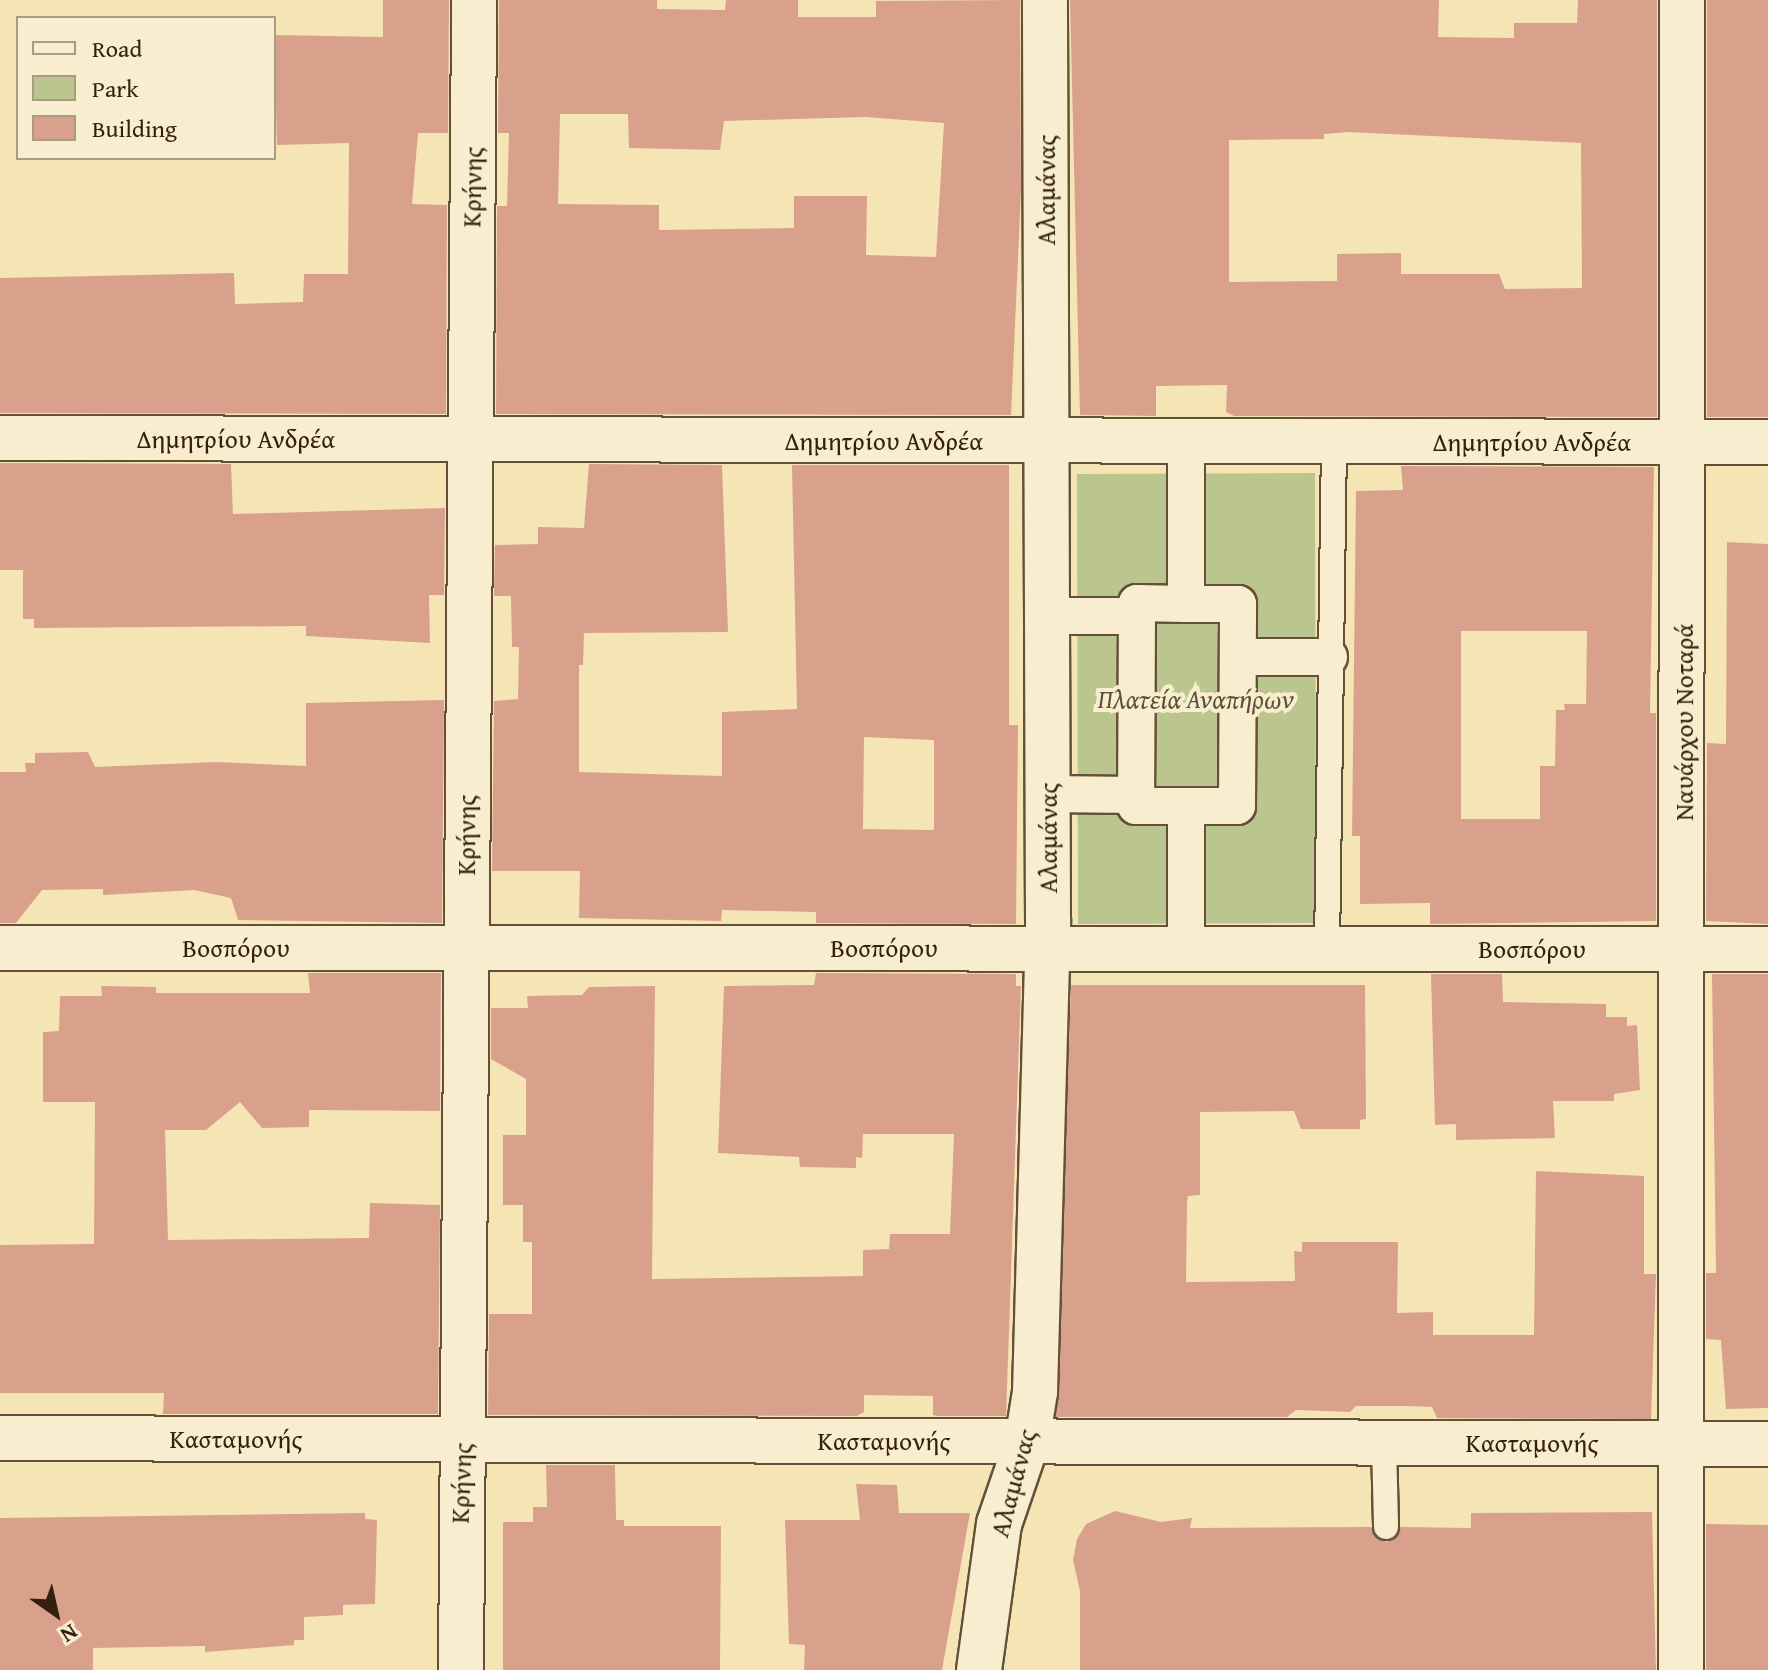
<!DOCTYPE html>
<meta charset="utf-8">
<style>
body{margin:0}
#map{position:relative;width:1768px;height:1670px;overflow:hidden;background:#f5e5b5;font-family:"Gentium Book Plus",serif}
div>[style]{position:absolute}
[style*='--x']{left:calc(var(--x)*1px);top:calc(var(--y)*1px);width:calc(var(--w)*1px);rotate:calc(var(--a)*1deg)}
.green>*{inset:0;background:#bbc58e}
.building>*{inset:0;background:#d9a18b}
.roads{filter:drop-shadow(2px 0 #645039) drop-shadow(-2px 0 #645039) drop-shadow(0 2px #645039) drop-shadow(0 -2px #645039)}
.service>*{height:24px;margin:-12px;padding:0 12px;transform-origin:12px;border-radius:12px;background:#f8eecf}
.pedestrian>*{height:36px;margin:-18px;padding:0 18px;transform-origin:18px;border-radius:18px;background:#f8eecf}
.minor>*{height:44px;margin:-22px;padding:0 22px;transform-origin:22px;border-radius:22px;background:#f8eecf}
.tertiary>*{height:44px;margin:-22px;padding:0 22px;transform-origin:22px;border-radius:22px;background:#f8eecf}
span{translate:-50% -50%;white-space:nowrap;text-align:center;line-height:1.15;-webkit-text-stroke:8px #f8eecf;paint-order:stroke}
.street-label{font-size:26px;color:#341f10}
.park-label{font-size:26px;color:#5c5136;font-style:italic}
.legend{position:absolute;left:16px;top:16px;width:260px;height:144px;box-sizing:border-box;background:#f8eecf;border:2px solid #aa9b83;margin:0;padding:10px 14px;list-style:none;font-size:24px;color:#341f10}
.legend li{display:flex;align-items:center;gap:16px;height:40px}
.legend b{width:40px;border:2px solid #aa9b83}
.north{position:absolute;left:16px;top:1574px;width:80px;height:80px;-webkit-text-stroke:6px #f8eecf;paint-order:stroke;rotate:146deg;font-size:22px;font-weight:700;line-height:32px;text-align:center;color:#341f10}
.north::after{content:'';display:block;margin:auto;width:28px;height:36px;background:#341f10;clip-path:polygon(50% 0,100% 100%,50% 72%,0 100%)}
</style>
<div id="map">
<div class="green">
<div style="clip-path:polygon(1315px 473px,1316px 923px,1078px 924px,1077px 474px)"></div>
</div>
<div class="building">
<div style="clip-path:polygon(383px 0,449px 0,448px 133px,418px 133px,412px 204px,447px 205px,446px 414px,0 413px,0 278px,234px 273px,235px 304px,303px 302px,304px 274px,348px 274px,349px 143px,277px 145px,274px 35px,383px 37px)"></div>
<div style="clip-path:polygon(evenodd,499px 0,657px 0,657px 9px,725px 10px,726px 0,798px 0,798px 17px,876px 17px,876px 1px,1020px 0,1021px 190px,1011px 415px,496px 414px,497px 206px,507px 206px,509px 133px,498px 133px,499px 0,560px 114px,628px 114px,629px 148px,720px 150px,724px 121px,865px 117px,944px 123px,936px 257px,866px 255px,867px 196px,794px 196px,794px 228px,659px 230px,659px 205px,558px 204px,560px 114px)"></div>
<div style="clip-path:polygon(evenodd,1070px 0,1439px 0,1438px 37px,1514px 38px,1514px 23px,1577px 23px,1578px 0,1657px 0,1657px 417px,1234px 416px,1226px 412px,1227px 385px,1156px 386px,1156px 416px,1080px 415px,1070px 0,1348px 132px,1581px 143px,1582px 288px,1505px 289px,1499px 274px,1401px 274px,1401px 253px,1337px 254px,1337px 281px,1229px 282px,1229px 140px,1324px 139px,1324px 134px,1348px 132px)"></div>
<div style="clip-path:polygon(1707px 0,1768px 0,1768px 417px,1707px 417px)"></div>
<div style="clip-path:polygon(0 463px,231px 464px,233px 514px,445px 508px,444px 595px,429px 595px,430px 643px,306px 636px,306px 626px,34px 628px,34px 619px,23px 619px,23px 570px,0 570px)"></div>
<div style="clip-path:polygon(evenodd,589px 464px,722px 465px,728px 632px,584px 633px,583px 665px,579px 665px,579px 772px,722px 776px,722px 712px,797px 709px,792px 465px,1009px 465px,1009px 725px,1018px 725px,1016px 924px,816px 923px,816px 912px,722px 910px,721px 921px,579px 918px,580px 871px,492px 871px,494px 701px,518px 699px,519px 647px,512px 647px,511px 596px,494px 596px,495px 545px,538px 544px,538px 527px,584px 528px,589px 464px,864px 737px,934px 740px,934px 830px,863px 829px,864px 737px)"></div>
<div style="clip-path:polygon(evenodd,1401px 466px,1654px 467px,1650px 713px,1656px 713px,1656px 921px,1430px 924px,1430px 903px,1360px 904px,1360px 836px,1352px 836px,1356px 491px,1403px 490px,1401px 466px,1461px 631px,1587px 631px,1586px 704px,1564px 704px,1565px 710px,1556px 710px,1555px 766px,1540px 766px,1540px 819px,1461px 819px,1461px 631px)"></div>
<div style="clip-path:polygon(1727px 542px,1768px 544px,1768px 924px,1706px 921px,1707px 743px,1726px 744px)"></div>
<div style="clip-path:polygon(444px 700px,442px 923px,238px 920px,231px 898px,194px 890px,103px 895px,103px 889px,42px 890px,16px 923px,0 923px,0 772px,26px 772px,25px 763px,35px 763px,35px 753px,88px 752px,95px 767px,216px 762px,306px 766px,306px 703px)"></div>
<div style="clip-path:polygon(308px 973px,441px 973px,440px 1111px,309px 1110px,309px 1127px,262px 1128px,240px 1102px,206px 1130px,165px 1130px,168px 1240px,369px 1238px,370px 1203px,440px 1205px,438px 1414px,163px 1414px,164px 1393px,0 1393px,0 1245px,94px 1244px,95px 1102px,43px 1102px,43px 1032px,59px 1031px,60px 996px,102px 996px,101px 986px,156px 987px,156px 993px,310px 993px)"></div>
<div style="clip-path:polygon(816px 973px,1016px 974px,1016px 986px,1021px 986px,1006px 1416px,938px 1416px,933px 1415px,933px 1396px,864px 1395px,864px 1412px,857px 1416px,488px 1415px,489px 1314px,532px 1314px,532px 1242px,523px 1242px,523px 1205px,503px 1205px,503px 1135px,526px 1135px,526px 1079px,491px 1059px,491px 1008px,528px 1008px,527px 996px,582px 995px,589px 987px,655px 986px,652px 1279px,863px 1276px,863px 1250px,889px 1249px,890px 1234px,950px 1234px,954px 1134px,863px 1134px,862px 1158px,856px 1157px,856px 1168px,800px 1167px,799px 1157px,718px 1153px,724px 986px,814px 985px)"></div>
<div style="clip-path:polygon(1431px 974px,1502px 974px,1503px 1002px,1606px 1004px,1606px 1017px,1627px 1017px,1627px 1026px,1637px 1025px,1640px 1090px,1614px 1094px,1614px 1101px,1553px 1101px,1555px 1138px,1456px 1140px,1456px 1124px,1435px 1125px)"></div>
<div style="clip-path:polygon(1712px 974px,1768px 974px,1768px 1408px,1726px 1409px,1721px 1340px,1706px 1339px,1706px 1273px,1716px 1273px)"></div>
<div style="clip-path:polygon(1071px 985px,1365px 985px,1366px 1119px,1360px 1120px,1360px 1129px,1301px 1129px,1294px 1111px,1200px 1112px,1200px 1195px,1188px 1196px,1187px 1203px,1186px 1282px,1295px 1281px,1294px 1251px,1302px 1252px,1302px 1242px,1398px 1242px,1397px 1313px,1433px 1312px,1433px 1335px,1534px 1335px,1536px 1171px,1644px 1176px,1644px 1274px,1656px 1274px,1651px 1419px,1437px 1418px,1432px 1407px,1406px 1406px,1356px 1406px,1350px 1412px,1296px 1410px,1287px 1417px,1056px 1417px)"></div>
<div style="clip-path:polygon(546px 1465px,615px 1465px,616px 1520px,624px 1520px,624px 1526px,721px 1526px,720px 1670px,503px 1670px,503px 1522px,533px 1522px,533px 1507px,547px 1507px)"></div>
<div style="clip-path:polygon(856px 1484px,897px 1485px,899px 1513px,970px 1513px,942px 1670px,804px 1670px,805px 1645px,789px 1644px,785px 1520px,860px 1520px)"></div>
<div style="clip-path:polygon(1115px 1511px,1161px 1522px,1192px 1518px,1190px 1528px,1371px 1527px,1386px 1542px,1394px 1539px,1401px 1527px,1471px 1528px,1471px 1513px,1652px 1512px,1656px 1670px,1080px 1670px,1080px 1591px,1073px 1560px,1077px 1539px,1086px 1524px)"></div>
<div style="clip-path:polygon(365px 1513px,365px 1519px,377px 1520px,375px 1604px,343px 1605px,343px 1615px,304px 1617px,304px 1640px,294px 1640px,294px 1645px,205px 1652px,205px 1646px,93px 1648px,93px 1670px,0 1670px,0 1518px)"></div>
<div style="clip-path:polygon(1706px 1524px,1768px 1525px,1768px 1670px,1706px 1670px)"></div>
</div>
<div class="roads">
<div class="service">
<div style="--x:1327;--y:949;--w:508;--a:-89.21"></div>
<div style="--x:1384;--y:1443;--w:84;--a:88.6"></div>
</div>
<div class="pedestrian">
<div style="--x:1047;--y:616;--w:90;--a:0"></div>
<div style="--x:1137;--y:616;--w:13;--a:-90"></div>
<div style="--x:1137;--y:603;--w:49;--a:1.2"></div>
<div style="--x:1186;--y:604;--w:163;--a:-90"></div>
<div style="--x:1137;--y:616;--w:190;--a:90.3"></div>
<div style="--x:1136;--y:806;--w:101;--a:0"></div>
<div style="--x:1237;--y:806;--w:202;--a:-89.7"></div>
<div style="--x:1238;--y:604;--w:52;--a:180"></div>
<div style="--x:1239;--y:657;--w:90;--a:0"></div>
<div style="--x:1047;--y:794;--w:89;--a:0.6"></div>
<div style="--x:1186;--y:949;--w:143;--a:-90"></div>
</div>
<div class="minor">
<div style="--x:0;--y:438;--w:1768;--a:0.13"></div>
<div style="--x:0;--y:948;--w:1768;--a:0.03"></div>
<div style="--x:461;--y:1670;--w:1670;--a:-89.55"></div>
<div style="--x:1681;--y:1670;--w:1670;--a:-89.97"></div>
</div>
<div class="tertiary">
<div style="--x:0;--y:1438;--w:1768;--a:0.19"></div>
<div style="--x:979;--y:1670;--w:147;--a:-82.2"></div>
<div style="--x:999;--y:1524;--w:87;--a:-71.1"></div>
<div style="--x:1027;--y:1442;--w:51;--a:-80.9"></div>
<div style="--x:1035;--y:1392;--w:473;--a:-88.4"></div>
<div style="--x:1048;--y:919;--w:919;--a:-90.19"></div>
</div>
</div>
<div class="street-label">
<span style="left:472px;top:187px;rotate:-89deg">Κρήνης</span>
<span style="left:1046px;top:190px;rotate:-90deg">Αλαμάνας</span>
<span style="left:236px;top:439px">Δημητρίου Ανδρέα</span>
<span style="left:884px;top:441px">Δημητρίου Ανδρέα</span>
<span style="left:1532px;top:442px">Δημητρίου Ανδρέα</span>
<span style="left:1684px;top:722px;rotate:-90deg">Ναυάρχου Νοταρά</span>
<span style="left:466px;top:835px;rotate:-90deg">Κρήνης</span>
<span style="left:1048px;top:838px;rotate:-90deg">Αλαμάνας</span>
<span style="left:236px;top:948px">Βοσπόρου</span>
<span style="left:884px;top:948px">Βοσπόρου</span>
<span style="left:1532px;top:949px">Βοσπόρου</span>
<span style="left:236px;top:1439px">Κασταμονής</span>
<span style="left:884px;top:1441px">Κασταμονής</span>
<span style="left:1532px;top:1443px">Κασταμονής</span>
<span style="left:461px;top:1483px;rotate:-88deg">Κρήνης</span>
<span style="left:1013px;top:1483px;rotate:-75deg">Αλαμάνας</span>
</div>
<div class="park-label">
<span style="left:1196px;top:699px">Πλατεία Αναπήρων</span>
</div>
<ul class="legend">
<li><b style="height:10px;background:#f8eecf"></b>Road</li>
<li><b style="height:22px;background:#bbc58e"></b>Park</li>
<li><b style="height:22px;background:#d9a18b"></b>Building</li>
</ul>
<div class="north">N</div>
</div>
